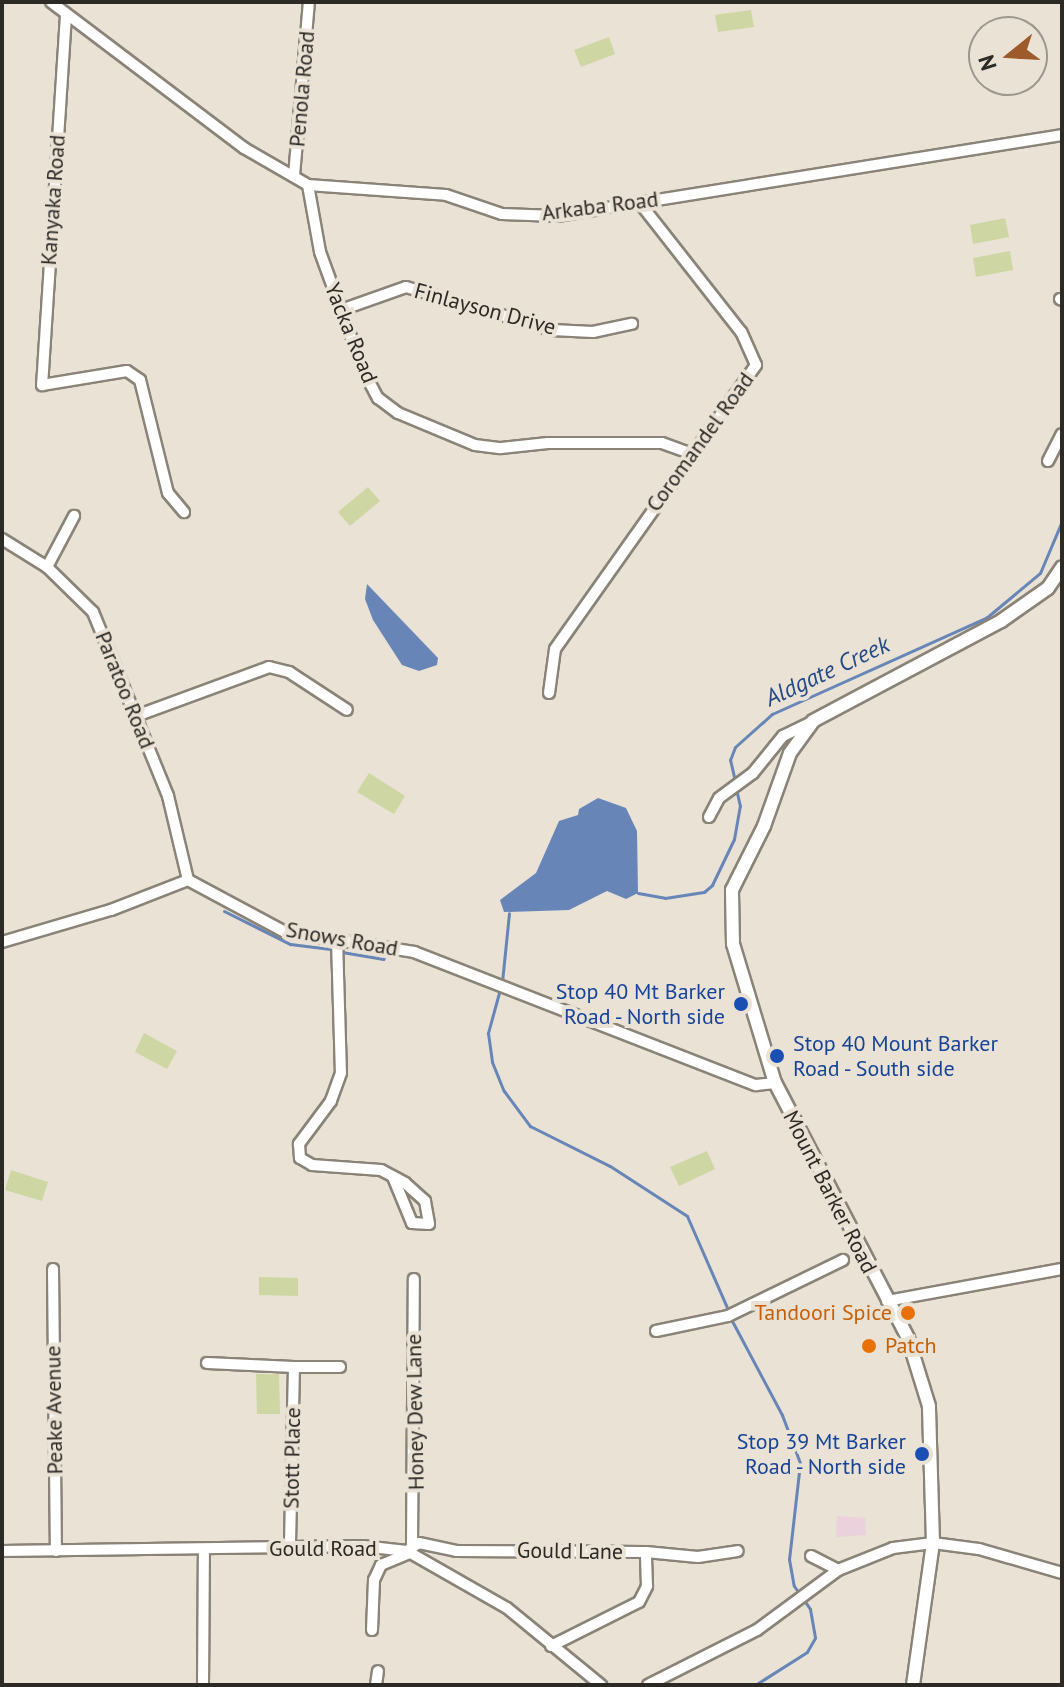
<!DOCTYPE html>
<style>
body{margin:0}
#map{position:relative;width:1064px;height:1687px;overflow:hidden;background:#e9e2d5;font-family:"PT Sans",sans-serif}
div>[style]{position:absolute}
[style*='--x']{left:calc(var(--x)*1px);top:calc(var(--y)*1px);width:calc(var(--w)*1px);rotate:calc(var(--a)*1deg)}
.industrial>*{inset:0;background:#ead1db}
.green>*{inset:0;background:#ced7a3}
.water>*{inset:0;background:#6786b7}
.stream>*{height:3px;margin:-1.5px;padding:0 1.5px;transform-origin:1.5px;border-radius:1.5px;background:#6786b7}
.roads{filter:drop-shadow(2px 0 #8a8377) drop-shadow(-2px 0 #8a8377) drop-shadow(0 2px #8a8377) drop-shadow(0 -2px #8a8377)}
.minor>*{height:10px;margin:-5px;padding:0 5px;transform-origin:5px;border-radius:5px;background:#fff}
.major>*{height:12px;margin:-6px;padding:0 6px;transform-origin:6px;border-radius:6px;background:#fff}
.dots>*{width:22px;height:22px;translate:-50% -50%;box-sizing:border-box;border:4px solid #e9e2d5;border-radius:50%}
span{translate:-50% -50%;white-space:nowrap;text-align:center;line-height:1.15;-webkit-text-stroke:8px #e9e2d5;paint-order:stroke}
.street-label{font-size:22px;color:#2c2a25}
.transit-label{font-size:22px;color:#164399}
.right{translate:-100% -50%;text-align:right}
.left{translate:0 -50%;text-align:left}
.food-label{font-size:22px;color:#c56008}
.water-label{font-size:24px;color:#234988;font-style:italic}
.frame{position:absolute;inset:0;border:4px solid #2c2a25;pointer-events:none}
.north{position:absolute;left:968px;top:16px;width:80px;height:80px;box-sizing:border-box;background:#e9e2d5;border:2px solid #9d988f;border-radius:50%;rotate:252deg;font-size:22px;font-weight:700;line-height:32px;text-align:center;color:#2c2a25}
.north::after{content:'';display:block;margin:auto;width:28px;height:36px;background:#9d5a2a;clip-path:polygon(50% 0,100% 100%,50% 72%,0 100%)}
</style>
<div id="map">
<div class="industrial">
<div style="clip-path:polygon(837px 1516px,865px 1518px,866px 1535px,836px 1537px)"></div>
</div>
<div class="green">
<div style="clip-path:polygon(751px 10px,754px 27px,718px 32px,715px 15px)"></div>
<div style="clip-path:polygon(609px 37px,615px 54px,581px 67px,574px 50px)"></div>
<div style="clip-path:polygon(1005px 218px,1009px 237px,973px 244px,970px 225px)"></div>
<div style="clip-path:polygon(1010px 251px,1013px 270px,976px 277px,973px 258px)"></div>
<div style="clip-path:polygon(368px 487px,380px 501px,350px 526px,338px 512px)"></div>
<div style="clip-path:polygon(369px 773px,405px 796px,394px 814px,357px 792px)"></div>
<div style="clip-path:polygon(144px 1033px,177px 1051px,167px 1069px,135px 1052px)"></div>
<div style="clip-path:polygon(707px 1151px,715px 1169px,679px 1186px,670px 1167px)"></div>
<div style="clip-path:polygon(11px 1170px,48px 1182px,42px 1201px,5px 1190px)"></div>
<div style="clip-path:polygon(259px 1277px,298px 1278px,298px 1296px,259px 1295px)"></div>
<div style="clip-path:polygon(256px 1374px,279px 1374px,280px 1414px,257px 1414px)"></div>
</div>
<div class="water">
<div style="clip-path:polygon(367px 584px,438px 658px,437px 665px,419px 671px,402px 665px,373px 620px,365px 599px)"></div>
<div style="clip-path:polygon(598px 798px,626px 808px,637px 831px,638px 893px,626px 899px,607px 891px,569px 910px,504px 912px,500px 900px,536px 873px,559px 821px,578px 815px,579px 809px)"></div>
</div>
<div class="stream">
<div style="--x:735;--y:781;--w:22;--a:-103"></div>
<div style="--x:730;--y:760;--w:14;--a:-69"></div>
<div style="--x:735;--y:747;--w:50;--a:-41.7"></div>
<div style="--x:772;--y:714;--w:235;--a:-24.2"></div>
<div style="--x:986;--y:618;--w:70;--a:-39.8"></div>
<div style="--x:1040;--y:573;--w:56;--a:-67.1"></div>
<div style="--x:638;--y:893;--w:27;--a:10"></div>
<div style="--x:665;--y:898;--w:39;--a:-9"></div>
<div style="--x:704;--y:892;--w:11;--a:-41"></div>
<div style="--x:712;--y:885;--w:51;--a:-64.4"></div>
<div style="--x:734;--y:839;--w:34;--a:-80"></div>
<div style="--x:740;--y:806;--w:17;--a:-103"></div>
<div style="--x:224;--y:911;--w:74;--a:26.6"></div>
<div style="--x:290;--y:944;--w:41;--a:7"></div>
<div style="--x:342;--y:952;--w:42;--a:9.7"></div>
<div style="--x:383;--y:959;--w:8;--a:-60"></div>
<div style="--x:502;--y:982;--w:69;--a:-84.2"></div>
<div style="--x:500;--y:989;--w:46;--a:105.3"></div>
<div style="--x:488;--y:1033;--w:29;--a:82"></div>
<div style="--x:492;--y:1062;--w:31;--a:68"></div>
<div style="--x:504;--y:1091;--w:44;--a:53.4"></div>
<div style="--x:530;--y:1126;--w:89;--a:26.6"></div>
<div style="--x:610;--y:1166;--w:92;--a:33"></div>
<div style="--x:687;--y:1216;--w:105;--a:66.4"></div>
<div style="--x:731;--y:1319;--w:109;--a:62"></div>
<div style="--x:782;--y:1415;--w:51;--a:69.4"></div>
<div style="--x:800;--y:1463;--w:97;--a:96.5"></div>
<div style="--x:789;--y:1559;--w:27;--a:80"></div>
<div style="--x:794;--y:1586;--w:28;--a:55"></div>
<div style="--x:810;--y:1609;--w:29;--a:80"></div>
<div style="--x:815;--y:1638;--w:16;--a:120"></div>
<div style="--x:807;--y:1652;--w:62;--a:147.6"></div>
</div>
<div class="roads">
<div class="minor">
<div style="--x:51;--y:2;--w:242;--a:37.1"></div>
<div style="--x:244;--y:148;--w:74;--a:30"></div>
<div style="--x:308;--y:185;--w:138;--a:4.1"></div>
<div style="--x:446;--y:195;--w:59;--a:18.7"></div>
<div style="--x:502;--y:214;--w:55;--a:2.1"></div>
<div style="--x:557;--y:216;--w:511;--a:-9.11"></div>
<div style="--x:66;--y:15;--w:371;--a:93.7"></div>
<div style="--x:42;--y:385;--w:86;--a:-9.4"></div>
<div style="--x:127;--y:371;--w:16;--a:35"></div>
<div style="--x:140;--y:380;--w:116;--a:76.1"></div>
<div style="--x:168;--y:493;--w:25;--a:50"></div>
<div style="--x:294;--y:176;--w:175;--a:-85.1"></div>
<div style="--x:308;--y:185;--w:68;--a:79.8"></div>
<div style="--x:320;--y:252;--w:128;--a:69.9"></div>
<div style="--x:364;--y:372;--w:30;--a:62"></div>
<div style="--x:378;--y:398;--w:25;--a:37"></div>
<div style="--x:398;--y:413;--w:83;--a:22.6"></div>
<div style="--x:475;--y:445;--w:26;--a:7"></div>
<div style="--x:501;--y:448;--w:47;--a:-6.1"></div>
<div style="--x:548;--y:443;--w:114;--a:0"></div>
<div style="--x:662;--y:443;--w:29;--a:20"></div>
<div style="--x:1060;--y:299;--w:2;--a:27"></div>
<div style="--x:341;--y:310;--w:69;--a:-19.5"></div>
<div style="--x:406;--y:287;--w:152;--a:16.4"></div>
<div style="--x:552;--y:330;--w:41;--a:2.8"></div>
<div style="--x:593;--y:332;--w:40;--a:-12"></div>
<div style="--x:1048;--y:461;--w:30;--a:-63"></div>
<div style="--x:2;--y:539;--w:53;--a:31.9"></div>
<div style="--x:47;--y:567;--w:64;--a:44.4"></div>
<div style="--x:93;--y:612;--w:199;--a:67.8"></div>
<div style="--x:168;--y:796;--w:86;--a:76.6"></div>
<div style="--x:47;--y:567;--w:58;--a:-62.1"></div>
<div style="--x:549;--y:693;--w:44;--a:-82.2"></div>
<div style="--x:555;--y:649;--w:348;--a:-54.7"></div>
<div style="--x:756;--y:365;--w:36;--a:-114"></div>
<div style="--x:741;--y:332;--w:165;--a:-128.1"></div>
<div style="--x:136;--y:716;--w:142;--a:-20.2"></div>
<div style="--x:269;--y:667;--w:21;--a:14"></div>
<div style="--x:289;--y:672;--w:69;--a:33.2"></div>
<div style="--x:709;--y:817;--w:21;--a:-62"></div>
<div style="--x:719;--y:798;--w:42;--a:-36.3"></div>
<div style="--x:753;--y:773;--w:48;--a:-51"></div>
<div style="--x:783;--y:736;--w:32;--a:-26"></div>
<div style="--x:337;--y:940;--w:133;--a:88.3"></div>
<div style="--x:341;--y:1073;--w:30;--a:110"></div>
<div style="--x:331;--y:1101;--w:54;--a:126.7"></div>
<div style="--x:299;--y:1144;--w:14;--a:86"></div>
<div style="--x:300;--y:1158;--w:14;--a:30"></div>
<div style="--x:312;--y:1165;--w:69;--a:4.1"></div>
<div style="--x:381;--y:1170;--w:27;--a:28"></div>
<div style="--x:405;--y:1183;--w:27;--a:42"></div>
<div style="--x:425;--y:1201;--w:23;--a:80"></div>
<div style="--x:429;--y:1224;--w:17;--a:-177"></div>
<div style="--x:412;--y:1223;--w:50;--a:-112.4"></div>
<div style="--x:2;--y:942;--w:114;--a:-16.4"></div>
<div style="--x:111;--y:910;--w:83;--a:-21.3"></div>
<div style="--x:188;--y:880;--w:110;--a:28.2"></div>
<div style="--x:285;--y:932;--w:131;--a:8.8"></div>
<div style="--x:414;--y:952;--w:367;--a:21.3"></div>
<div style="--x:756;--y:1085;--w:19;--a:-6"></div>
<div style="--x:53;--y:1269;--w:282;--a:89.4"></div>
<div style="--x:887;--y:1301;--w:178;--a:-10.4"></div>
<div style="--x:656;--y:1331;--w:74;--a:-11.8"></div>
<div style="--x:728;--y:1316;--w:128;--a:-26"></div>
<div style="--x:207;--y:1363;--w:87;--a:2.6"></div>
<div style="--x:294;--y:1367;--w:182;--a:91.3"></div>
<div style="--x:294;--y:1367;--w:46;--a:0"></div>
<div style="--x:412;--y:1544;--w:265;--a:-89.6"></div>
<div style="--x:2;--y:1551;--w:360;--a:-0.8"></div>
<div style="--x:362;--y:1546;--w:45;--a:6.3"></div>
<div style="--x:407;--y:1551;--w:115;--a:29.7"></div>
<div style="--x:507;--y:1608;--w:122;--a:39.3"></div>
<div style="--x:407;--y:1551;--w:14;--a:-34"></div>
<div style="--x:419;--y:1543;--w:38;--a:12"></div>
<div style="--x:456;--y:1551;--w:190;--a:0.3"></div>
<div style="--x:646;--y:1552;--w:52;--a:5.5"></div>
<div style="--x:698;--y:1557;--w:40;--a:-8.5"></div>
<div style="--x:811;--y:1556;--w:30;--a:27"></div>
<div style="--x:372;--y:1630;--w:50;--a:-87.7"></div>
<div style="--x:374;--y:1580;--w:17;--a:-65"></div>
<div style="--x:381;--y:1565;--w:30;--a:-23"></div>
<div style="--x:551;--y:1646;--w:98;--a:-26.6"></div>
<div style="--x:639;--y:1602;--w:18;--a:-63"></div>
<div style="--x:647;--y:1586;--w:34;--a:-92"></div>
<div style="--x:203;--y:1685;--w:135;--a:-89.6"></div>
<div style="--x:376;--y:1685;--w:14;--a:-82"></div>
<div style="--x:648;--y:1685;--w:122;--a:-26.8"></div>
<div style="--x:757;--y:1630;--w:101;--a:-36.5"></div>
<div style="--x:838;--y:1570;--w:59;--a:-21.8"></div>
<div style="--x:893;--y:1548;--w:40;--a:-7.1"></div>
<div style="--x:933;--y:1543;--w:46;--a:7.4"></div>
<div style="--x:979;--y:1549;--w:86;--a:16.1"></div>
</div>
<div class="major">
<div style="--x:913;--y:1685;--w:143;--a:-82"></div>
<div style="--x:933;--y:1543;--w:137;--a:-91.7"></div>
<div style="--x:929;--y:1406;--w:71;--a:-107.2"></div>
<div style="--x:908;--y:1338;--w:288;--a:-117.5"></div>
<div style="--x:775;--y:1083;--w:145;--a:-106.8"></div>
<div style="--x:733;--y:944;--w:54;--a:-91.1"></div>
<div style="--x:732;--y:890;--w:72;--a:-63.4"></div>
<div style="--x:764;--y:826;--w:77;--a:-70.4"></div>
<div style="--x:790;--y:753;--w:39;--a:-54"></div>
<div style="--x:813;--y:721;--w:213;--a:-28"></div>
<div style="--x:1001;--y:621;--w:57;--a:-35.1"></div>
<div style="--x:1048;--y:588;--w:25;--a:-56"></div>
</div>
</div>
<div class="dots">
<div style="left:741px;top:1004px;background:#1a4fb4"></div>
<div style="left:777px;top:1056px;background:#1a4fb4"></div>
<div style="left:908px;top:1313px;background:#e8710a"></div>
<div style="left:869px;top:1346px;background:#e8710a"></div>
<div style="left:922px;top:1454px;background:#1a4fb4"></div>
</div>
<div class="street-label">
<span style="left:302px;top:89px;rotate:-85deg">Penola Road</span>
<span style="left:53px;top:200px;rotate:-86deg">Kanyaka Road</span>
<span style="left:600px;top:206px;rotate:-7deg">Arkaba Road</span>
<span style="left:485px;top:309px;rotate:15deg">Finlayson Drive</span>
<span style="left:351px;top:333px;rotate:68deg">Yacka Road</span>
<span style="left:700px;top:442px;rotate:-54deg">Coromandel Road</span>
<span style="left:125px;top:690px;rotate:68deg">Paratoo Road</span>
<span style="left:342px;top:939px;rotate:10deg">Snows Road</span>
<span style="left:830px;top:1192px;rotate:63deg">Mount Barker Road</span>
<span style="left:54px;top:1410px;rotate:-91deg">Peake Avenue</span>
<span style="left:415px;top:1412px;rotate:-91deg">Honey Dew Lane</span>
<span style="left:292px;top:1458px;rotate:-89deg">Stott Place</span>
<span style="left:323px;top:1549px">Gould Road</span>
<span style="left:570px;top:1551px;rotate:1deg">Gould Lane</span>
</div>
<div class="transit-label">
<span class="right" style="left:725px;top:1004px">Stop 40 Mt Barker<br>Road - North side</span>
<span class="left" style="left:793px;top:1056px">Stop 40 Mount Barker<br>Road - South side</span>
<span class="right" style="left:906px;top:1454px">Stop 39 Mt Barker<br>Road - North side</span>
</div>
<div class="food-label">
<span class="right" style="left:892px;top:1313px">Tandoori Spice</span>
<span class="left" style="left:885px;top:1346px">Patch</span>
</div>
<div class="water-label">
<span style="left:827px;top:671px;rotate:-25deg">Aldgate Creek</span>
</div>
<div class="frame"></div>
<div class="north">N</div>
</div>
